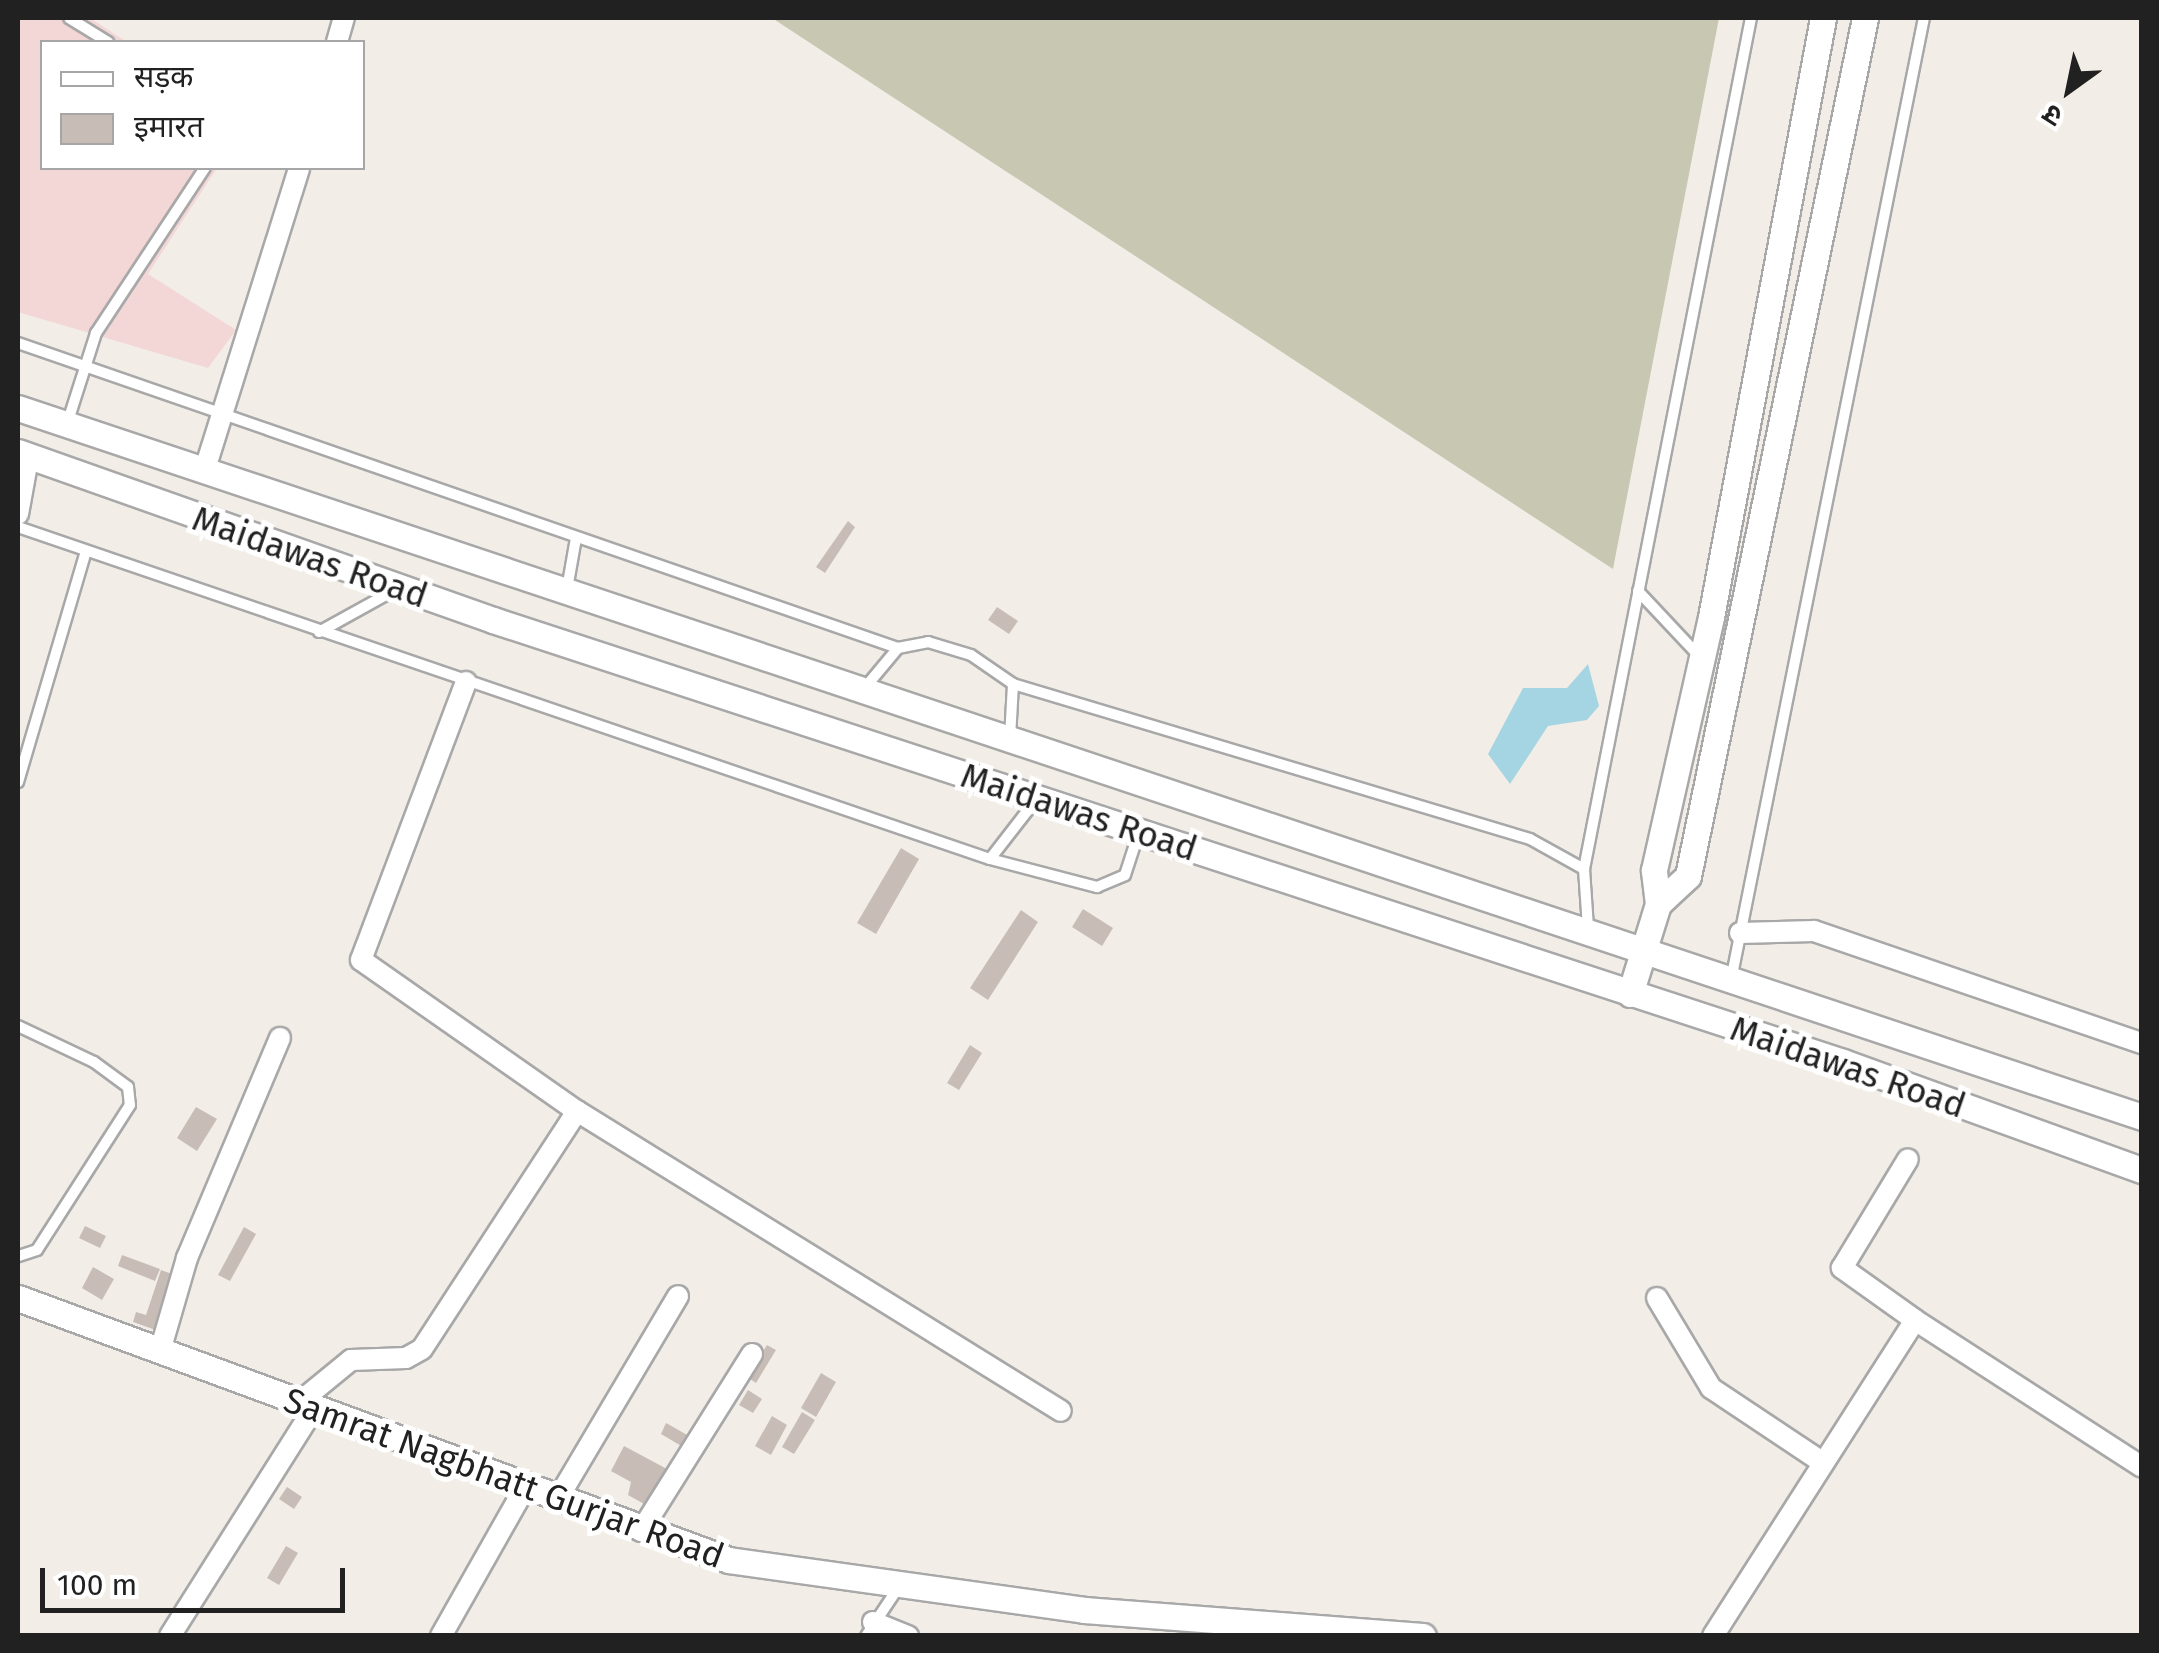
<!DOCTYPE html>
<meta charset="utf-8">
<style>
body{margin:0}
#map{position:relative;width:2159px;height:1653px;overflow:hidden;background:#f2eee7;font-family:"Fira Sans","Noto Sans Devanagari",sans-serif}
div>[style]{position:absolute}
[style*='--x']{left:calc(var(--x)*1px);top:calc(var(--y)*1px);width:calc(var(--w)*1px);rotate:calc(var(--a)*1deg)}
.commercial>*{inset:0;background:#f3d6d6}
.construction>*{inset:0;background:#c7c7b2}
.water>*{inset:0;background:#a5d5e2}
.building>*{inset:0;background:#c7bdb6}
.roads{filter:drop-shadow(2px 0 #a8a8a8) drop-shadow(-2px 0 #a8a8a8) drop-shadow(0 2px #a8a8a8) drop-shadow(0 -2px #a8a8a8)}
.service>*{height:10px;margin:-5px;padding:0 5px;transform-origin:5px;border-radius:5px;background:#fff}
.minor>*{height:20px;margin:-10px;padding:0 10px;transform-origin:10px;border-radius:10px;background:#fff}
.tertiary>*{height:25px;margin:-12.5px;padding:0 12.5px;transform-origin:12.5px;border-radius:12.5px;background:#fff}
span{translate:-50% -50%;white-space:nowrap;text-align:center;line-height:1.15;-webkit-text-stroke:10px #fff;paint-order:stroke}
.street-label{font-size:35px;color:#212121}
.frame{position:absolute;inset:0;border:20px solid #212121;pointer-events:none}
.legend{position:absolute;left:40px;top:40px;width:325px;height:130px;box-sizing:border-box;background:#fff;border:2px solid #a6a6a6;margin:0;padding:12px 18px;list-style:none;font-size:30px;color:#212121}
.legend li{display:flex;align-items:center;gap:20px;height:50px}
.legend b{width:50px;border:2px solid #a6a6a6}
.north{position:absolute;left:2019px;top:40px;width:100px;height:100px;-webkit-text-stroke:8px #fff;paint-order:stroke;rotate:213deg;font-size:28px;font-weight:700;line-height:40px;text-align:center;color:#212121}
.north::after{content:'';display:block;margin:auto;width:35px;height:45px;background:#212121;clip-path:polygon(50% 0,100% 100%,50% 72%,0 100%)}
.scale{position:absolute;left:40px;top:1568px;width:305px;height:45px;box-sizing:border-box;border:5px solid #212121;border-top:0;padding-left:12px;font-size:30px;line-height:35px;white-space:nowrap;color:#212121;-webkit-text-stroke:8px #fff;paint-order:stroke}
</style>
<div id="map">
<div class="commercial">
<div style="clip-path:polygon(18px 18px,90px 18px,127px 42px,42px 42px,42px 168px,217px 168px,148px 274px,236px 330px,208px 368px,18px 312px)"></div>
</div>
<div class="construction">
<div style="clip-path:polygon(772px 18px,1719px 18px,1613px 569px)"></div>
</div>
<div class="water">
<div style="clip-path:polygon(1588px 664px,1599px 706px,1587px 720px,1548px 726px,1510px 784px,1488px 754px,1523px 688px,1567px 688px)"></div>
</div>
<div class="building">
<div style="clip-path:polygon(848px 521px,855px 527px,825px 573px,816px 567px)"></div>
<div style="clip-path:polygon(997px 607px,1018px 621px,1009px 634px,988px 620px)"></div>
<div style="clip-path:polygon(901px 848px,919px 859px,876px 934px,857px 923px)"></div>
<div style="clip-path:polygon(1083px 909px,1113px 928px,1102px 946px,1072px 927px)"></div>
<div style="clip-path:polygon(1021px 910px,1038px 922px,988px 1000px,970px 988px)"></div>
<div style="clip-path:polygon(970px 1045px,982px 1053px,959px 1090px,947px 1083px)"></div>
<div style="clip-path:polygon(196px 1107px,217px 1119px,197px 1151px,177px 1138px)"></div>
<div style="clip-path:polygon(85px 1226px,106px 1236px,100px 1248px,79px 1238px)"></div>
<div style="clip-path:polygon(244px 1227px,256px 1234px,230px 1281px,218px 1275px)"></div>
<div style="clip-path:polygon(122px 1255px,160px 1269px,155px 1281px,118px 1266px)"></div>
<div style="clip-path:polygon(93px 1267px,114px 1279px,102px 1300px,82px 1288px)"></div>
<div style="clip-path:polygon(161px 1270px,183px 1278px,164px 1333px,133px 1322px,136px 1312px,146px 1315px)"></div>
<div style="clip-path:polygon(767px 1345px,776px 1350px,756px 1383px,747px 1377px)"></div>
<div style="clip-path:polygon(821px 1373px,836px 1382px,816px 1417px,801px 1408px)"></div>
<div style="clip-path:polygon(748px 1390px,762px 1399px,753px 1413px,739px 1405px)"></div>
<div style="clip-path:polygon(802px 1412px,815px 1420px,794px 1454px,782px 1447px)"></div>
<div style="clip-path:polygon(772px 1416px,787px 1425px,771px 1455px,755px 1446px)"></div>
<div style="clip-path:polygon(666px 1423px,689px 1436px,683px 1447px,661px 1434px)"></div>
<div style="clip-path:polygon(624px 1446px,667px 1469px,644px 1504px,628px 1495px,631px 1482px,611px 1471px)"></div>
<div style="clip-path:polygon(287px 1487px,302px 1497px,294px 1509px,279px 1499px)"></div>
<div style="clip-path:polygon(286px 1546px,298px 1553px,279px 1585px,267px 1578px)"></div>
</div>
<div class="roads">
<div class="service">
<div style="--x:69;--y:18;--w:46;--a:31.6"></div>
<div style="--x:18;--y:343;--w:931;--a:19.12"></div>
<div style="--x:898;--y:648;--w:31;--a:-11"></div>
<div style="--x:928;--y:642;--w:45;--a:16.8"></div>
<div style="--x:971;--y:655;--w:51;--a:34.6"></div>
<div style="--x:1013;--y:684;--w:540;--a:16.69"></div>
<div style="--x:1530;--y:839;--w:62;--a:29.1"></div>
<div style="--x:1584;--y:869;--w:58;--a:86.1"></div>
<div style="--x:67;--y:424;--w:96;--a:-72.3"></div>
<div style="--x:96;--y:333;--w:198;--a:-56.6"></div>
<div style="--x:18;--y:527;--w:1027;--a:18.86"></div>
<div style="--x:990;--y:859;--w:111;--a:14.7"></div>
<div style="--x:1097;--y:887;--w:30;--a:-23"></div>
<div style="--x:1125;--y:875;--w:45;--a:-72"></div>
<div style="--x:567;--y:589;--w:52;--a:-80"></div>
<div style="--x:1638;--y:591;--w:89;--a:46.8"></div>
<div style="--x:319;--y:632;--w:89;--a:-28.9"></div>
<div style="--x:863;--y:690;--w:55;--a:-50.2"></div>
<div style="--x:1010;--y:738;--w:54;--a:-86.8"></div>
<div style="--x:18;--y:782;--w:241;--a:-73.6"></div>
<div style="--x:990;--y:859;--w:73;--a:-52.2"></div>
<div style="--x:1584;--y:869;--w:867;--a:-78.9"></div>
<div style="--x:1732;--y:975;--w:976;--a:-78.66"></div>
<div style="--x:18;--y:1026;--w:84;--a:25.3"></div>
<div style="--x:94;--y:1062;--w:42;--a:36.3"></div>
<div style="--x:128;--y:1087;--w:18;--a:84"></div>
<div style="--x:130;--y:1105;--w:172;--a:122.7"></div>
<div style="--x:37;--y:1250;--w:20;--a:162"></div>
<div style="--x:866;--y:1636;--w:61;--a:-56.3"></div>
</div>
<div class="minor">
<div style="--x:337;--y:42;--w:25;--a:-74"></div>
<div style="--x:204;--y:472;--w:318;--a:-72.6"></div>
<div style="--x:18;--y:514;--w:56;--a:-79.7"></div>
<div style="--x:466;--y:682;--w:297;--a:110.7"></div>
<div style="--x:361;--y:960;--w:264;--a:35"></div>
<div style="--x:1740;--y:933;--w:74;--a:-1.5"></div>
<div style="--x:1814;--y:931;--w:347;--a:18.9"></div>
<div style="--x:1657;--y:1298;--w:105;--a:59"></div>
<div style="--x:1711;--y:1388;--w:133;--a:33.7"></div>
<div style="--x:1915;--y:1320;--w:270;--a:32.9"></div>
<div style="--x:160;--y:1351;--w:97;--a:-73.8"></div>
<div style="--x:187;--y:1258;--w:239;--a:-67.1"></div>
<div style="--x:296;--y:1405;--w:71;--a:-39.3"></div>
<div style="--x:351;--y:1360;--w:55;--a:-2.1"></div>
<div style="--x:406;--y:1358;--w:18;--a:-29"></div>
<div style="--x:422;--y:1349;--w:284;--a:-56.9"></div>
<div style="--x:577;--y:1111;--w:569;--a:31.79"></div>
<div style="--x:557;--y:1500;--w:237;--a:-59.3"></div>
<div style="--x:641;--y:1531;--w:209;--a:-57.9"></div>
<div style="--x:873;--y:1622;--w:38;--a:22"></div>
<div style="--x:170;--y:1636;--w:266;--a:-57.7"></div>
<div style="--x:441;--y:1636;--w:169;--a:-60.5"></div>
<div style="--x:1713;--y:1636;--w:375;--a:-57.4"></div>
<div style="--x:1915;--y:1320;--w:90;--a:-144.5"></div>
<div style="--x:1842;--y:1268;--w:127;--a:-58.8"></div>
</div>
<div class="tertiary">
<div style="--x:18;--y:408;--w:2239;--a:18.46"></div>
<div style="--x:18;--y:452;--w:504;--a:19.48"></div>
<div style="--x:493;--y:620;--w:1421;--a:18.13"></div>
<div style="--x:1843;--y:1062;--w:318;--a:19.9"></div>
<div style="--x:1658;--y:904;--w:41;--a:-43"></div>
<div style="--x:1688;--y:876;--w:876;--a:-78.34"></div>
<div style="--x:1630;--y:994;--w:94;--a:-72.7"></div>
<div style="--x:1658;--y:904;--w:34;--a:-97"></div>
<div style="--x:1654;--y:870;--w:259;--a:-77.3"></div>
<div style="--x:1711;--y:617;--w:609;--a:-79.41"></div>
<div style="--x:18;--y:1298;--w:758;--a:20.23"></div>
<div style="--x:729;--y:1560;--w:359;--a:8"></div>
<div style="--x:1084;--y:1610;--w:340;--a:4.4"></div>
</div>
</div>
<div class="street-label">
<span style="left:310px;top:557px;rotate:19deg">Maidawas Road</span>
<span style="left:1079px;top:812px;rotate:18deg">Maidawas Road</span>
<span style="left:1848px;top:1067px;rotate:19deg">Maidawas Road</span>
<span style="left:504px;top:1478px;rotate:20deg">Samrat Nagbhatt Gurjar Road</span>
</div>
<div class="frame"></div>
<ul class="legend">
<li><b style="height:12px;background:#fff"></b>सड़क</li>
<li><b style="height:28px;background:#c7bdb6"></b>इमारत</li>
</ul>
<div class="north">उ</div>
<div class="scale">100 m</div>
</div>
